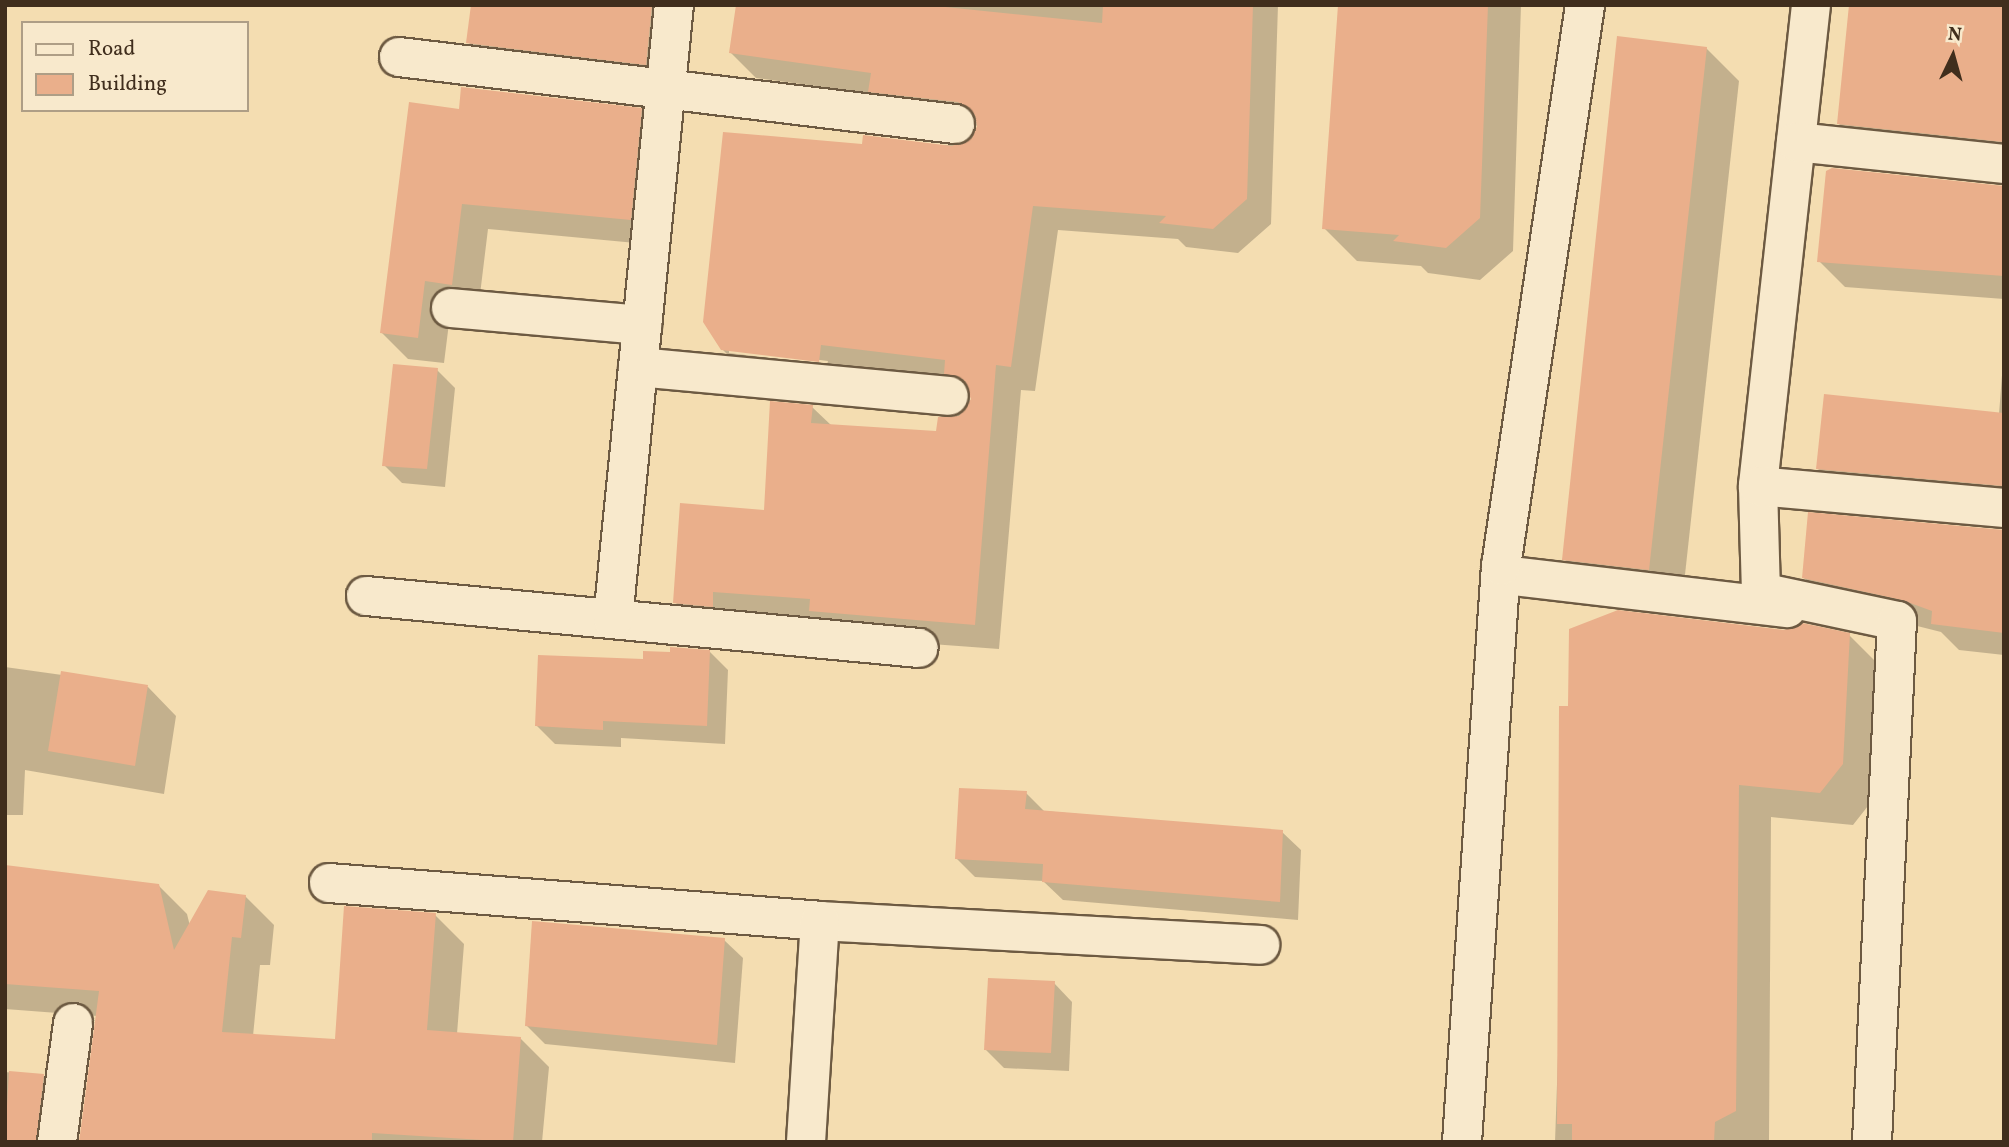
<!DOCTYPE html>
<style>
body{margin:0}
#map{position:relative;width:2009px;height:1147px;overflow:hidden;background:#f4ddb1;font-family:Vollkorn,serif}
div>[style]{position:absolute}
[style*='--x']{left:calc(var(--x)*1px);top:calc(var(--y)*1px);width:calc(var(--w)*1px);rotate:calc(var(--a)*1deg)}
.shadow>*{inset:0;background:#0003}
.building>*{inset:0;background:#eaaf8b}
.roads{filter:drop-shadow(2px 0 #6d5a42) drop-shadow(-2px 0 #6d5a42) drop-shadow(0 2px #6d5a42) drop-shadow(0 -2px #6d5a42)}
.minor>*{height:38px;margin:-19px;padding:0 19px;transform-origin:19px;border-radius:19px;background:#f8e9cc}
span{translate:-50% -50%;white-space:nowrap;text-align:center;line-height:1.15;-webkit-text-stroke:5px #f8e9cc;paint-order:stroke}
.frame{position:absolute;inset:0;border:7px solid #402e1d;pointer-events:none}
.legend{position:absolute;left:21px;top:21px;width:228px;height:91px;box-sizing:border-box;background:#f8e9cc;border:2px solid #ae9e86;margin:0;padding:9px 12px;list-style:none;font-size:21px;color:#402e1d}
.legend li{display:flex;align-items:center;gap:14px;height:35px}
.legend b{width:35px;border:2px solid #ae9e86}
.north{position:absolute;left:1918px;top:21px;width:70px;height:70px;-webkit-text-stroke:5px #f8e9cc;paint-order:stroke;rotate:5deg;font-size:19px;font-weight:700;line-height:28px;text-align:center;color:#402e1d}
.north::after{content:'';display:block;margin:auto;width:24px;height:32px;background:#402e1d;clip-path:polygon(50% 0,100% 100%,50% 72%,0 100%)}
</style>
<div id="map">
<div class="shadow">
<div style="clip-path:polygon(473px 5px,692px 5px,672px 90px,495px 69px,468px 42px)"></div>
<div style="clip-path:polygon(evenodd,738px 5px,1278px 5px,1271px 224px,1238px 253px,1186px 247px,1178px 239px,1058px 230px,1035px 391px,1021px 390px,999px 649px,700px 627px,675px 602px,765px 511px,812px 407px,832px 426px,938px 432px,973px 399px,955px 382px,747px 374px,722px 349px,864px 146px,965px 145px,980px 126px,895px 116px,874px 94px,756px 78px,731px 53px,738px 5px,729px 349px,828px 361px,827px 365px,729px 353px,729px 349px)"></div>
<div style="clip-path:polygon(1340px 5px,1521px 5px,1513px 251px,1480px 280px,1428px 273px,1421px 266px,1357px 261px,1324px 228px)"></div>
<div style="clip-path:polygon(2004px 5px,2004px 164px,1865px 150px,1839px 124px)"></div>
<div style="clip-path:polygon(1706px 48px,1739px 81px,1682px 602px,1597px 592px,1564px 559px)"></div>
<div style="clip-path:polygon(641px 110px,667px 136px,657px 245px,488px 229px,478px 311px,451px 307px,444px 363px,408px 359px,381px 332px,460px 111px)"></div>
<div style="clip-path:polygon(2004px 187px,2004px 299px,1845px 287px,1819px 261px)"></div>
<div style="clip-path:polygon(2004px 349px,2004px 509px,1844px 495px,1818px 469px,1999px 414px)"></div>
<div style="clip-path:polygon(437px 370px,455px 388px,445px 487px,402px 483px,384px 465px)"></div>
<div style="clip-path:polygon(2004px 531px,2004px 655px,1959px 650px,1941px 632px,1830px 604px,1804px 578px)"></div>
<div style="clip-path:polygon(1785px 632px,1849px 635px,1882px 668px,1875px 797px,1853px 825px,1771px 817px,1769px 1142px,1555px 1142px,1570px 708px)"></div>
<div style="clip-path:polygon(710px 652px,728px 670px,725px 744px,621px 738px,621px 747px,555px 744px,537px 726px,645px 661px)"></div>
<div style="clip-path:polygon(5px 667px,148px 687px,176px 716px,164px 794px,25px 770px,23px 815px,5px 815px)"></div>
<div style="clip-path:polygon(1026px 793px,1044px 811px,1282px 832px,1301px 850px,1298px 920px,1063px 900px,1043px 881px,975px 877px,957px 859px)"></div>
<div style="clip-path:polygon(5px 867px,158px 885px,187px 914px,190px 926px,245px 896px,274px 925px,270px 965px,260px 965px,253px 1036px,336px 1041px,435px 915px,464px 944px,457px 1034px,520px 1038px,549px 1067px,542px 1142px,81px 1142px,97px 1016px,5px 1009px)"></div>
<div style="clip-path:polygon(724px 940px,743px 958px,735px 1063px,545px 1044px,526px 1025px)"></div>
<div style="clip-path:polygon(1054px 983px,1072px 1002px,1069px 1071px,1004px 1068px,985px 1049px)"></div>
<div style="clip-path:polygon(5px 1072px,43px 1076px,72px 1105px,68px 1142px,5px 1142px)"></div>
</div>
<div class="building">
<div style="clip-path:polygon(471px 5px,652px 5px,646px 65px,466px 43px)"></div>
<div style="clip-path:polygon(736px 5px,926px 5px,1102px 23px,1103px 5px,1253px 5px,1247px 199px,1213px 229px,1159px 223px,1166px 216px,1033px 206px,1011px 367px,996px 365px,975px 625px,809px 611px,810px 599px,713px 592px,713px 607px,673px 603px,680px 503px,764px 510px,770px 401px,813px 405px,811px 423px,936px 431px,938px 417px,959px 416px,971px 399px,962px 379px,944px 374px,945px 360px,821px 345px,819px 362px,721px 350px,703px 322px,723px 132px,862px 144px,863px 135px,952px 146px,972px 138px,977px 126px,975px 115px,958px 102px,868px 92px,871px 73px,729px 53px)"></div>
<div style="clip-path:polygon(1338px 5px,1488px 5px,1480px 218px,1446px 248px,1393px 241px,1399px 235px,1322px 229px)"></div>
<div style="clip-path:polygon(1849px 5px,2004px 5px,2004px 142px,1837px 124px)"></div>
<div style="clip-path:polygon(1617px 36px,1707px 47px,1649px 570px,1562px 560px)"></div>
<div style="clip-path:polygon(461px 87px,642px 108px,631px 220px,462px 204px,452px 285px,425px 281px,418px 338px,380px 333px,409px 102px,459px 109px)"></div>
<div style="clip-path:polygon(1832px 168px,2004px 186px,2004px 276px,1817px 262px,1826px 171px)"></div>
<div style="clip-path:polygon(393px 364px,438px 368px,427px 469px,382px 466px)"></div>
<div style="clip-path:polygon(1824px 394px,2004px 413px,2003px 486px,1816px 469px)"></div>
<div style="clip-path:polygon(1808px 512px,2004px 530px,2004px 633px,1931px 624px,1932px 611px,1902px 600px,1802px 578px)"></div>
<div style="clip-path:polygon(1618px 610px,1784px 630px,1802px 623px,1850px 633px,1843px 764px,1820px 793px,1739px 785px,1736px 1111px,1715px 1122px,1714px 1142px,1572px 1142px,1572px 1124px,1557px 1124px,1559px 706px,1568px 706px,1569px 629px)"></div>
<div style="clip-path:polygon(670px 647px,710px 650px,707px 726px,603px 721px,603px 730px,535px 726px,538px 655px,643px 659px,643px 651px,670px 652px)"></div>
<div style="clip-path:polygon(61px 671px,148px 685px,135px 766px,48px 751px)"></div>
<div style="clip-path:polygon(959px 788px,1027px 791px,1025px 809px,1283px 830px,1280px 902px,1042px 882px,1043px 864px,955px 859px)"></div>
<div style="clip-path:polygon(5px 865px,159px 884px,174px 950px,208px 890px,246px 895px,241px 938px,232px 937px,222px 1032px,335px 1039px,344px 906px,436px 913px,427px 1030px,521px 1037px,513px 1142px,372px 1133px,372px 1142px,79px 1142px,99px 991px,5px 984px)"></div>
<div style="clip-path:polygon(532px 921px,725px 938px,717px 1045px,525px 1026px)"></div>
<div style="clip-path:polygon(988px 978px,1055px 981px,1051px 1053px,984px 1050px)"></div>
<div style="clip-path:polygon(9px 1071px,44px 1074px,36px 1142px,5px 1142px)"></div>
</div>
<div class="roads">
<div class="minor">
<div style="--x:1811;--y:5;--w:484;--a:96.3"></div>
<div style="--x:1758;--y:486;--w:106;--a:88.4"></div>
<div style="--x:1761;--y:592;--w:139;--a:12"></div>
<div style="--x:1897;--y:621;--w:522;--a:92.75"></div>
<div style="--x:399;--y:57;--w:560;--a:6.87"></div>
<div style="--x:1796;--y:142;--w:209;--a:6"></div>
<div style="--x:451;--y:308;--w:192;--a:5.1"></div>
<div style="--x:638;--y:367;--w:312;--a:5.3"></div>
<div style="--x:1758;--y:486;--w:247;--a:5.1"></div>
<div style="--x:1504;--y:575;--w:285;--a:6.7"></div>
<div style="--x:366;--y:596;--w:555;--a:5.37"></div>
<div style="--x:613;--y:619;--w:617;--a:-84.33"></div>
<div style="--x:329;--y:883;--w:492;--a:4.4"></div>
<div style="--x:820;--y:921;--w:441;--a:3.1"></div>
<div style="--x:57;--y:1142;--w:120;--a:-82.3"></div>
<div style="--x:806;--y:1142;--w:221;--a:-86.4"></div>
<div style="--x:1462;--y:1142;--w:577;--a:-86.13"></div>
<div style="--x:1501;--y:566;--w:567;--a:-81.48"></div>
</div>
</div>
<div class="frame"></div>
<ul class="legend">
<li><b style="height:9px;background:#f8e9cc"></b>Road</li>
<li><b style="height:19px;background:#eaaf8b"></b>Building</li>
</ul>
<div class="north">N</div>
</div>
